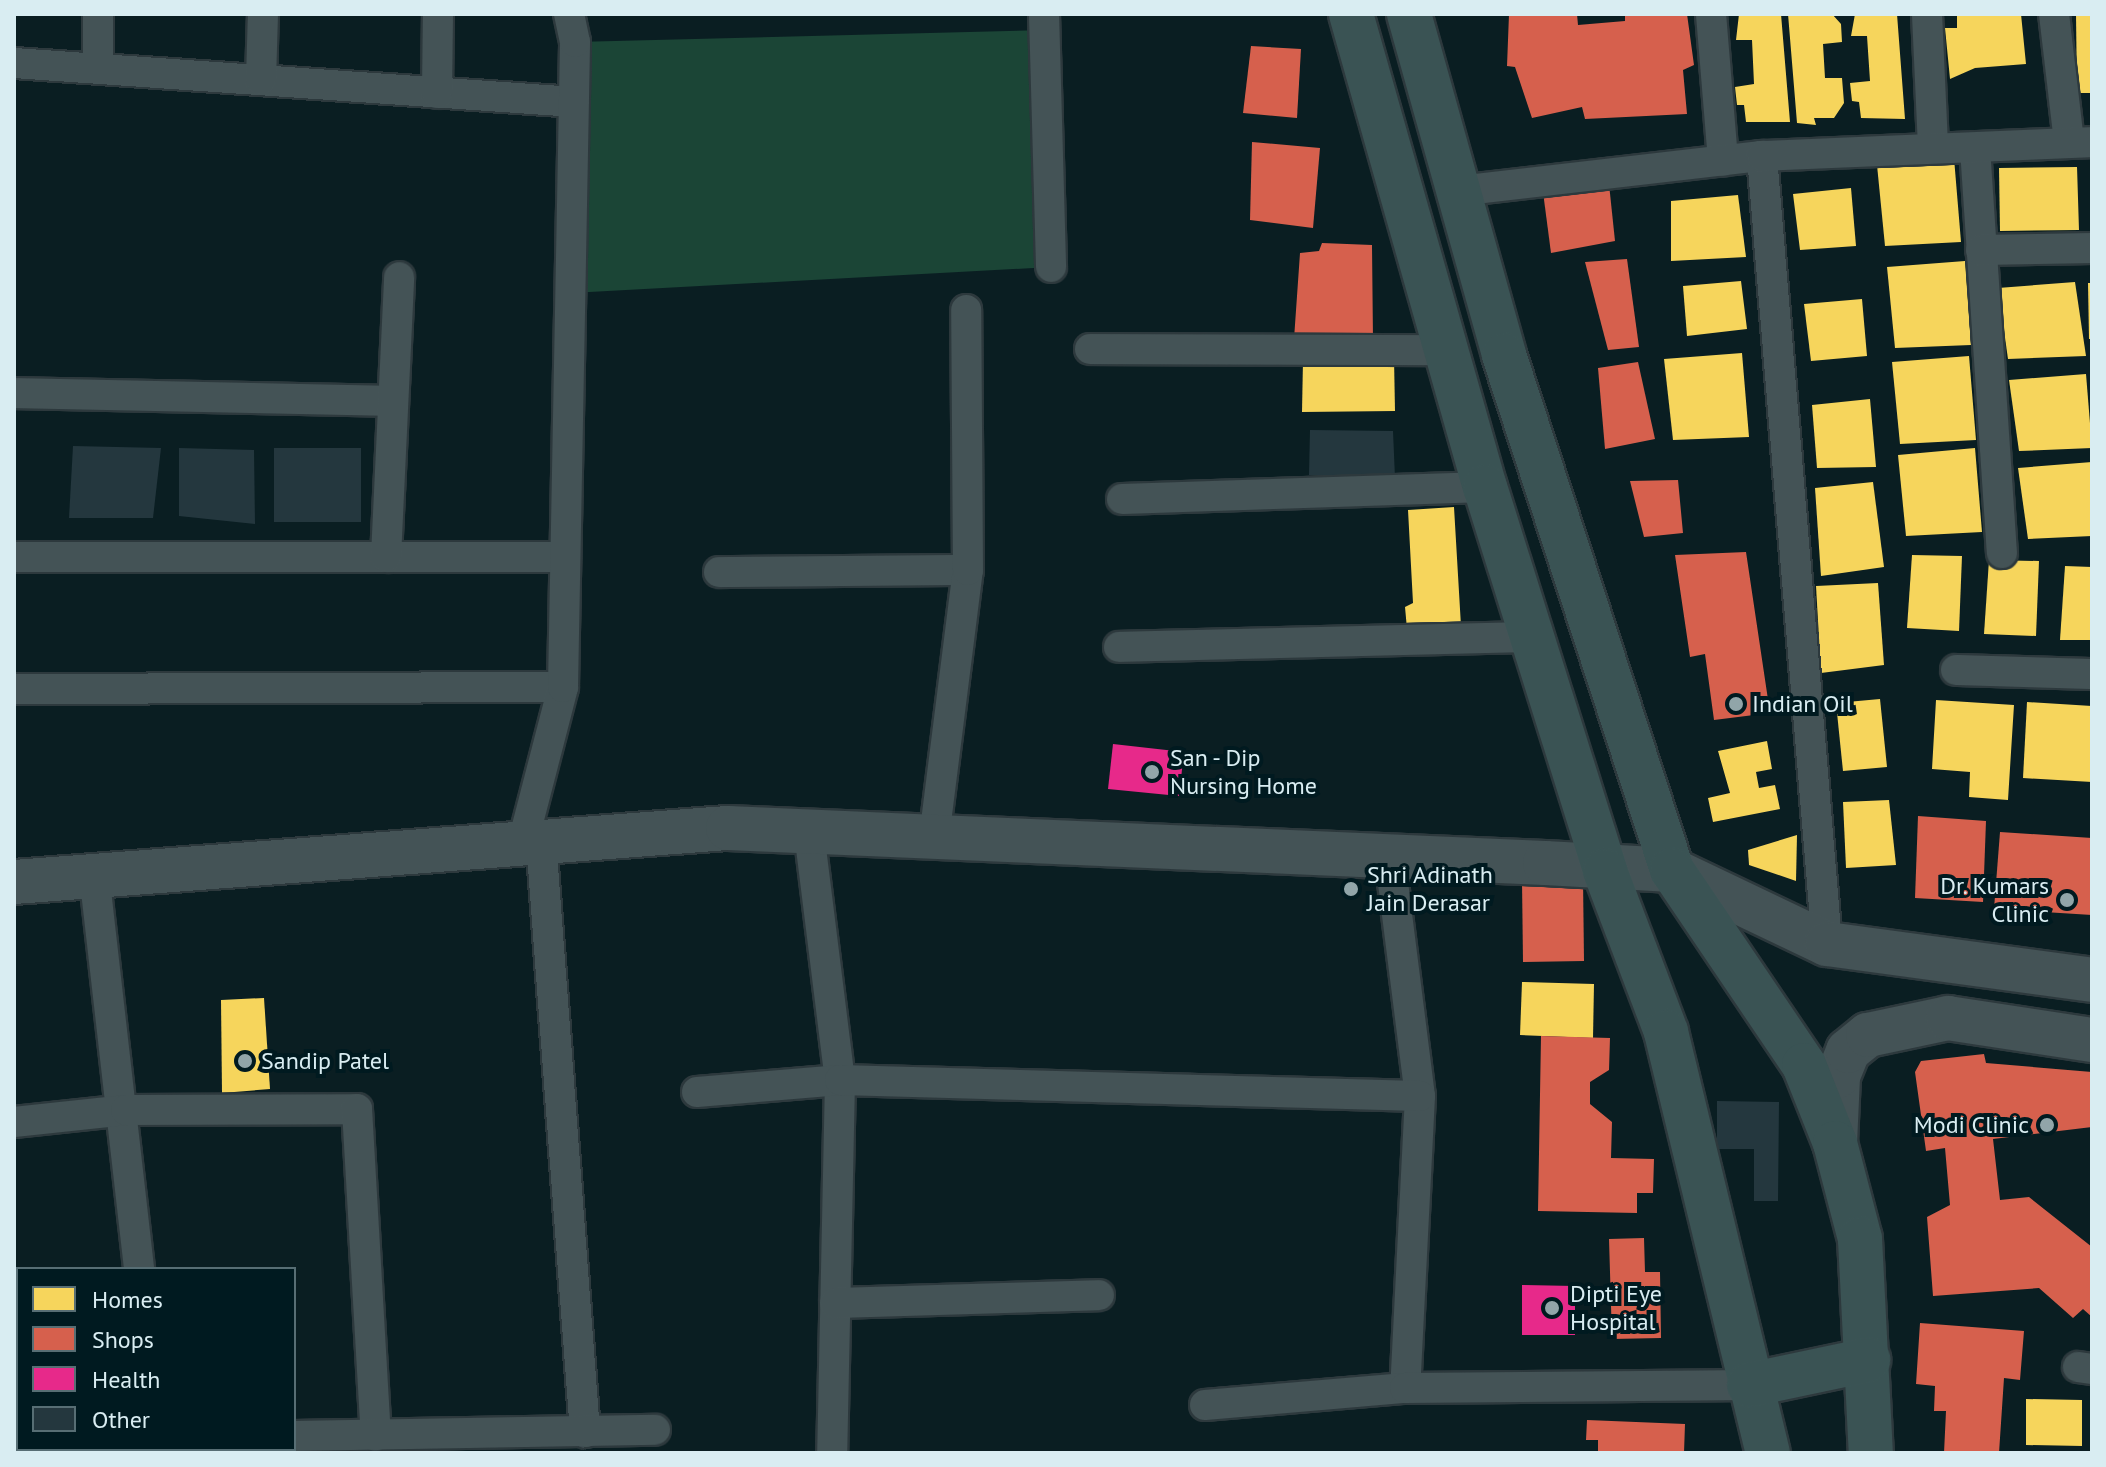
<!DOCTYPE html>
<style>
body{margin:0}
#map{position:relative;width:2106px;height:1467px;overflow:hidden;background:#0a1e22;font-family:"PT Sans",sans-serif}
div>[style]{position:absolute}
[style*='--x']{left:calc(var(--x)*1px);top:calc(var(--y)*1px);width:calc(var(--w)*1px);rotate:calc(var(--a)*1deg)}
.green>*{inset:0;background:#1b4536}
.homes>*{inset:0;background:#f6d55c}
.shops>*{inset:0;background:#d6604d}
.health>*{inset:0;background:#e7298a}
.building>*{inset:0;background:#24373e}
.roads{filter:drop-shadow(2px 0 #2d393d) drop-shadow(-2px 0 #2d393d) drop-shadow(0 2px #2d393d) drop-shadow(0 -2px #2d393d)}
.street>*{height:30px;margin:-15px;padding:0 15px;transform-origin:15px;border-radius:15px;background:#445356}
.secondary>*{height:44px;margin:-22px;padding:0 22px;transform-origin:22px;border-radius:22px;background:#445356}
.highway>*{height:44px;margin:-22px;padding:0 22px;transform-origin:22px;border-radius:22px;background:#3a5354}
.dots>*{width:22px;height:22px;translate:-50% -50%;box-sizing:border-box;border:4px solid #001a20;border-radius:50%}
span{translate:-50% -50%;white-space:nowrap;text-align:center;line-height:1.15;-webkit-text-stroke:8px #001a20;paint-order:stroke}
.poi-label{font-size:24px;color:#d9edf2}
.left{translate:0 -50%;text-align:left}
.right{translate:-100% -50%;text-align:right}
.frame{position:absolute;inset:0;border:16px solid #d9edf2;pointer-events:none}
.legend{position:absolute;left:16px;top:1267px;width:280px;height:184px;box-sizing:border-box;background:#001a20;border:2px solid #576e74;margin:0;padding:10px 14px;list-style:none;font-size:24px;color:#d9edf2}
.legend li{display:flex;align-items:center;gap:16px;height:40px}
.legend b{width:40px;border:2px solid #576e74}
</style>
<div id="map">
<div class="green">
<div style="clip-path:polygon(1047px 30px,1051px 267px,571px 293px,575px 42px)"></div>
</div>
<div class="homes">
<div style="clip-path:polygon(1739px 14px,1781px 14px,1790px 122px,1746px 122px,1744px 105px,1737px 105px,1735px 87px,1754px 84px,1752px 40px,1736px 40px)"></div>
<div style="clip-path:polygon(1788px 14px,1832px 14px,1841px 24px,1842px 42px,1823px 44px,1825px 78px,1842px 78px,1844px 103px,1834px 118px,1814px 118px,1816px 125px,1797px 123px)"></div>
<div style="clip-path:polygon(1855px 14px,1897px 14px,1905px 119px,1861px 118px,1859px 102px,1852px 101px,1850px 83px,1870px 81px,1867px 36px,1851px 36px)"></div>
<div style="clip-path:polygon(2021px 14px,2026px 64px,1975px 68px,1950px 79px,1945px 28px,1957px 28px,1957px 15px)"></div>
<div style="clip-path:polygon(2076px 14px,2092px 14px,2092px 93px,2077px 93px)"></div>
<div style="clip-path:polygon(1954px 158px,1961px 242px,1885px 246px,1877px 165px)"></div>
<div style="clip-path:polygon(2077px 167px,2079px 230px,2000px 231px,1999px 168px)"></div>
<div style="clip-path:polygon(1851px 188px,1856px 246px,1800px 250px,1793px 194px)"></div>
<div style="clip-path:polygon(1738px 195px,1746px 257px,1671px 261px,1671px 201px)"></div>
<div style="clip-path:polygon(1965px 261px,1971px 345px,1895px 348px,1887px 267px)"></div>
<div style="clip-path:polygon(1741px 281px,1747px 329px,1687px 336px,1683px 286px)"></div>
<div style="clip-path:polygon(2075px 282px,2086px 356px,2008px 359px,1998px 288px)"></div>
<div style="clip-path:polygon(2088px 283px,2092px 283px,2092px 339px,2089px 339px)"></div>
<div style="clip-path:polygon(1862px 299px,1867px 356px,1811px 361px,1804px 304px)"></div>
<div style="clip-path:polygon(1742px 353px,1749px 437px,1673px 440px,1664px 359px)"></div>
<div style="clip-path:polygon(1969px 356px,1976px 440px,1900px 444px,1892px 362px)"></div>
<div style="clip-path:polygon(1394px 358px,1395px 411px,1302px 412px,1303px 360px)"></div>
<div style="clip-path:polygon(2086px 374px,2092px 448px,2019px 451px,2009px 380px)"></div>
<div style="clip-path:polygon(1870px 399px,1876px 467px,1817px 468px,1812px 405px)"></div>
<div style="clip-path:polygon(1975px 448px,1982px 532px,1906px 536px,1898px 455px)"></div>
<div style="clip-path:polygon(2092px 462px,2092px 536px,2028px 539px,2018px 468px)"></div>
<div style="clip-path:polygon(1873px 482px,1884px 567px,1821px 576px,1815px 488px)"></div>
<div style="clip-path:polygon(1454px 507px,1461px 626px,1407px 629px,1405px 607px,1413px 603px,1408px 510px)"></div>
<div style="clip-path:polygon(1912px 555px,1962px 556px,1959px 631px,1907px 628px)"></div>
<div style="clip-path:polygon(1989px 560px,2039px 561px,2036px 636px,1984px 634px)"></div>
<div style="clip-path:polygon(2065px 566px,2092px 567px,2092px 640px,2060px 640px)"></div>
<div style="clip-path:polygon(1878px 583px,1884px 665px,1821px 673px,1816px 586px)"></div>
<div style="clip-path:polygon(1880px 699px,1887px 767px,1843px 771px,1836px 703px)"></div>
<div style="clip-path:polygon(1936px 700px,2014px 705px,2008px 800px,1969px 797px,1970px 772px,1932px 769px)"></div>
<div style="clip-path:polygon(2027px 702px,2092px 706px,2092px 782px,2023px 778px)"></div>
<div style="clip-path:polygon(1767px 741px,1772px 769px,1756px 772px,1759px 788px,1775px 785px,1780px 809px,1713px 822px,1708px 798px,1730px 793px,1718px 751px)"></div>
<div style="clip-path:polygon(1889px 800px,1896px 865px,1846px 868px,1843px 802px)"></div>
<div style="clip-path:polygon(1797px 835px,1796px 881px,1749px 865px,1748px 850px)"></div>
<div style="clip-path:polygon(1522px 982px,1594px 984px,1593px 1038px,1520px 1035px)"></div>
<div style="clip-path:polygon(264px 998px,270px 1089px,222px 1093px,221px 1000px)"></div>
<div style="clip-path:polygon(2026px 1399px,2082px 1400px,2082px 1446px,2026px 1445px)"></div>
</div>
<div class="shops">
<div style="clip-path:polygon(1509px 14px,1577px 14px,1578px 25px,1625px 21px,1625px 14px,1687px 14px,1694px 65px,1683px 70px,1687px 114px,1585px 119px,1582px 107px,1532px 118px,1515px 67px,1507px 66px)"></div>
<div style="clip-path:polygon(1251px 46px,1301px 49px,1297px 118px,1243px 113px)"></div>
<div style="clip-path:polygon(1252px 142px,1320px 148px,1313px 228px,1250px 220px)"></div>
<div style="clip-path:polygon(1609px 184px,1615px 241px,1551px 253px,1543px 192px)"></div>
<div style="clip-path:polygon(1322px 243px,1372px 245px,1373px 340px,1294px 339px,1300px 253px,1319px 251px)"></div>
<div style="clip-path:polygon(1627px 259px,1639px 347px,1608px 350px,1585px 262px)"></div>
<div style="clip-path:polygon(1638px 362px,1655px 439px,1605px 449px,1598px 368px)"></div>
<div style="clip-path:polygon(1678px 480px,1683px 533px,1644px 537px,1630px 481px)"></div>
<div style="clip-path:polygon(1746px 552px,1770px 713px,1714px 720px,1705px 654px,1690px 657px,1675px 555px)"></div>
<div style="clip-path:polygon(1918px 816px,1986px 821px,1983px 902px,1915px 898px)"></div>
<div style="clip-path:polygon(2000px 832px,2092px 838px,2092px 915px,1994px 909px)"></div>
<div style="clip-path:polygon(1583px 879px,1584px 961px,1523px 962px,1522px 881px)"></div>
<div style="clip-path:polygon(1541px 1036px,1610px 1038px,1609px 1070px,1590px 1082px,1590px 1104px,1612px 1122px,1611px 1158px,1654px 1159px,1653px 1193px,1637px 1193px,1637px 1213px,1538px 1211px)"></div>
<div style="clip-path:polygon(1984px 1054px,1986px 1063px,2092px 1072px,2092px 1127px,1993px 1139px,2000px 1200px,2029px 1197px,2092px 1247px,2092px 1317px,2083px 1309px,2073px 1318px,2039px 1288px,1933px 1296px,1927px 1217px,1950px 1205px,1945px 1148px,1926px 1151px,1915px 1072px,1921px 1061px)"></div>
<div style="clip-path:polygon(1644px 1238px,1645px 1272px,1660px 1272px,1661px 1338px,1612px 1339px,1609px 1239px)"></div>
<div style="clip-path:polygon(1920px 1323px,2024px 1331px,2020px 1380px,2004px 1378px,1999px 1453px,1944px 1453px,1946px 1411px,1934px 1411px,1935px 1386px,1916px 1384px)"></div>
<div style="clip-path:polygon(1587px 1420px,1685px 1424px,1684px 1453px,1598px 1453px,1598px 1440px,1586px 1440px)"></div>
</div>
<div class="health">
<div style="clip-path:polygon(1113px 744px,1184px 752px,1179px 796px,1108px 789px)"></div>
<div style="clip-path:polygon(1522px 1285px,1575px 1286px,1575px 1335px,1522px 1335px)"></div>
</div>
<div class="building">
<div style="clip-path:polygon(1310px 430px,1393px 431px,1395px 478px,1309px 475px)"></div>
<div style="clip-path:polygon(73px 446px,161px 448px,153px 518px,69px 518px)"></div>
<div style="clip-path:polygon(179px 448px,254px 450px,255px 524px,179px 516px)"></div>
<div style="clip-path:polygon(274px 448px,361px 448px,361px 522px,274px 522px)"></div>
<div style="clip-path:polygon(1717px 1101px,1779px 1102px,1778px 1201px,1754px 1201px,1754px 1149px,1717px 1149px)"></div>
</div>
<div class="roads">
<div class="street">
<div style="--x:98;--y:14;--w:55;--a:90"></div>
<div style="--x:1044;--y:14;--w:253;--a:88.4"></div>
<div style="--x:1711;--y:14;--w:147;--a:85.3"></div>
<div style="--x:1927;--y:14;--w:134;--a:87.4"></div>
<div style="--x:2054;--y:14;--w:128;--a:83.3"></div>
<div style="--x:14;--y:63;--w:561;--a:3.98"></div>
<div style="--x:261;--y:80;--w:66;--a:-88.3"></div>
<div style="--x:437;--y:93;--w:79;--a:-89.3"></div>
<div style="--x:1975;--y:148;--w:406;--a:86.2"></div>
<div style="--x:1762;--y:156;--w:791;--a:85.28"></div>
<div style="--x:1459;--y:191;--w:305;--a:-6.6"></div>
<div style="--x:1762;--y:156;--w:330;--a:-2.4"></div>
<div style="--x:1981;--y:250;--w:111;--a:-1"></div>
<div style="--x:1090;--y:349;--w:354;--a:0.2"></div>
<div style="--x:14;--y:393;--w:379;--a:1.2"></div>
<div style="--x:1122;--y:499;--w:363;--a:-1.9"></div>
<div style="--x:14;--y:557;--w:551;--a:0"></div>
<div style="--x:386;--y:557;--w:280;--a:-87.3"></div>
<div style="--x:719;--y:572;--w:249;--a:-0.5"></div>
<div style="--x:1119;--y:647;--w:414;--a:-1.4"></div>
<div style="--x:1956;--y:670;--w:136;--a:1.7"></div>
<div style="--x:14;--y:689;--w:549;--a:-0.21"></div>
<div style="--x:809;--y:832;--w:250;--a:82.9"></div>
<div style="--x:840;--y:1080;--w:373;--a:91.2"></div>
<div style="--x:934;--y:838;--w:270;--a:-82.8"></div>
<div style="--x:968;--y:570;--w:260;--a:-90.4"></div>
<div style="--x:541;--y:840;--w:594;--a:85.75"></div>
<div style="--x:523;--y:842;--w:160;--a:-75.5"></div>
<div style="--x:563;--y:687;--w:645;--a:-88.93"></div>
<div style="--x:575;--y:42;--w:29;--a:-102"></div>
<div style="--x:1390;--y:859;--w:239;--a:82.8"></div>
<div style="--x:1420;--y:1096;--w:292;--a:92.9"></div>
<div style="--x:94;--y:873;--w:399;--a:83.5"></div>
<div style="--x:697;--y:1092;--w:144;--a:-4.8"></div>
<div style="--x:840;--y:1080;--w:580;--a:1.58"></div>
<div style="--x:14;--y:1122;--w:113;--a:-6.1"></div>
<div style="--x:126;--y:1110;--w:231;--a:-0.2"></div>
<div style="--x:357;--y:1109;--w:327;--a:86.7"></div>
<div style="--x:835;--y:1303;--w:264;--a:-1.7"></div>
<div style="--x:2078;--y:1367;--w:14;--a:8"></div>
<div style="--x:1205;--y:1405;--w:201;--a:-4.9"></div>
<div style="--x:1405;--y:1388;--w:344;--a:-0.5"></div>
<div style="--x:294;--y:1436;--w:361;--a:-1"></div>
<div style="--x:153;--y:1449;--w:4;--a:76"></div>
</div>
<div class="secondary">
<div style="--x:14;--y:882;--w:716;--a:-4.33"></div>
<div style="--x:728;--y:828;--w:818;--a:2.45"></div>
<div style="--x:1545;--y:863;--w:127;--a:3.2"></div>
<div style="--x:1672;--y:870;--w:172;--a:25.5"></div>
<div style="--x:1827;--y:944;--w:267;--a:7.7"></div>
<div style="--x:1835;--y:1143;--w:67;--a:-87.4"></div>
<div style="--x:1838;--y:1076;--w:27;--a:-68"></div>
<div style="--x:1848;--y:1051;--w:26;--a:-39"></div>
<div style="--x:1868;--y:1035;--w:82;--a:-12"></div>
<div style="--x:1948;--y:1018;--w:146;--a:8.7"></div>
</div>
<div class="highway">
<div style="--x:1351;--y:14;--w:492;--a:74.2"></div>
<div style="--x:1485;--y:487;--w:402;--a:72.6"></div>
<div style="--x:1605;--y:871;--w:172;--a:69.2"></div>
<div style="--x:1666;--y:1032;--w:433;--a:76.4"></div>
<div style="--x:1409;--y:14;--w:354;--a:74.4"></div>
<div style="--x:1504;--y:355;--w:542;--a:71.93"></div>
<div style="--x:1672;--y:870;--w:235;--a:55.9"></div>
<div style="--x:1804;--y:1065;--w:84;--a:68.3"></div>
<div style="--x:1835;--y:1143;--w:99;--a:75.4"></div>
<div style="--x:1860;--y:1239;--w:214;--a:87.1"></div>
<div style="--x:1749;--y:1385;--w:122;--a:-11.9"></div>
</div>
</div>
<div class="dots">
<div style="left:1736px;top:704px;background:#91a5a9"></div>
<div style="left:1152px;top:772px;background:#91a5a9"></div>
<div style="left:1351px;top:889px;background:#91a5a9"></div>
<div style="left:2067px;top:900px;background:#91a5a9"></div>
<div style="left:245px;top:1061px;background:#91a5a9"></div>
<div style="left:2047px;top:1125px;background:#91a5a9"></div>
<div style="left:1552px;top:1308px;background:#91a5a9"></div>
</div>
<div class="poi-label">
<span class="left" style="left:1752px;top:704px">Indian Oil</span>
<span class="left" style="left:1170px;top:772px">San - Dip<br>Nursing Home</span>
<span class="left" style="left:1367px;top:889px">Shri Adinath<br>Jain Derasar</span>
<span class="right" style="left:2049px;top:900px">Dr. Kumars<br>Clinic</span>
<span class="left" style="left:261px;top:1061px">Sandip Patel</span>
<span class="right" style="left:2029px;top:1125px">Modi Clinic</span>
<span class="left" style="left:1570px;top:1308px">Dipti Eye<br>Hospital</span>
</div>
<div class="frame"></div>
<ul class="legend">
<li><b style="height:22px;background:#f6d55c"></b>Homes</li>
<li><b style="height:22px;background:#d6604d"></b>Shops</li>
<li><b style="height:22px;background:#e7298a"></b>Health</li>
<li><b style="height:22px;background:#24373e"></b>Other</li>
</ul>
</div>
